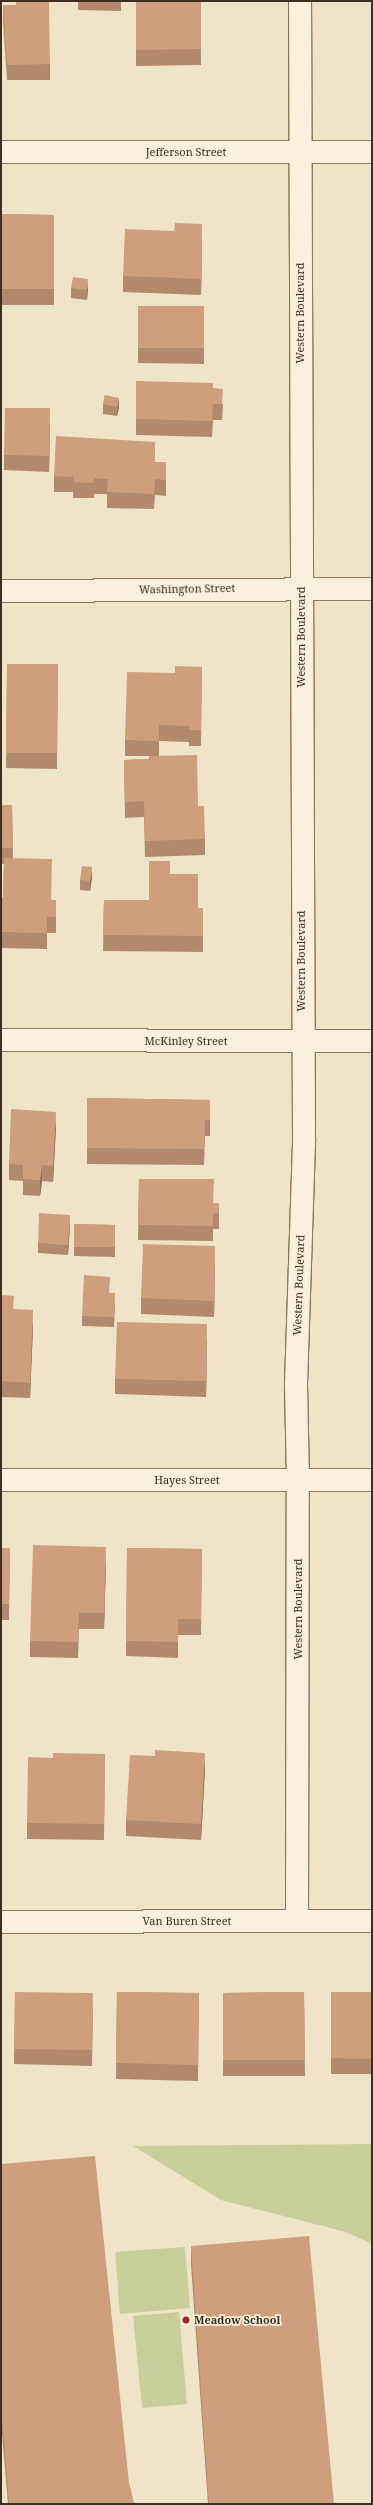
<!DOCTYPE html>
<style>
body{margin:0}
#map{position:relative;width:373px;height:2505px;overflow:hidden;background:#f0e4c8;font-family:"Noto Serif",serif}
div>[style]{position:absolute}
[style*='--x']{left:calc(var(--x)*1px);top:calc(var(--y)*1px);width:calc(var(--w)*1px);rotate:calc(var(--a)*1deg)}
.green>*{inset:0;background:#c9cf9b}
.roads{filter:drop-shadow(1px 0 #8d765c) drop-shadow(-1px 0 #8d765c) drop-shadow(0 1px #8d765c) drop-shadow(0 -1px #8d765c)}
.minor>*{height:22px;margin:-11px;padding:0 11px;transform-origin:11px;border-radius:11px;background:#faf1dc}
.wall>*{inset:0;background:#b2896c}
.shaded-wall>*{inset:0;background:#916f58}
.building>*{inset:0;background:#cf9f7d}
.dots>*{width:11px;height:11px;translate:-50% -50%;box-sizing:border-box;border:2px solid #f7eed8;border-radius:50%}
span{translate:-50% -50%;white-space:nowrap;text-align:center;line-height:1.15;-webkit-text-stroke:3.5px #f7eed8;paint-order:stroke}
.street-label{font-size:11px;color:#3d2e20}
.poi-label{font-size:11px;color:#3d2e20;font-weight:700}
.left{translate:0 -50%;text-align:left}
.frame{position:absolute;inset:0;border:2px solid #3d2e20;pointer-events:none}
</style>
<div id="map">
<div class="green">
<div style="clip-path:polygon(372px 2144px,372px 2244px,346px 2232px,221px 2200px,133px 2146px)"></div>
<div style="clip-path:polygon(185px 2247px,190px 2308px,120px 2314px,115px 2252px)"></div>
<div style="clip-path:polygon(179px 2312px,187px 2404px,142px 2408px,133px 2316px)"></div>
</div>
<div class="roads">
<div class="minor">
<div style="--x:1;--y:152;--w:371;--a:0"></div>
<div style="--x:1;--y:591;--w:371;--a:-0.3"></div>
<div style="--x:1;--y:1040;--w:371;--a:0.2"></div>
<div style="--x:1;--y:1480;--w:371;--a:0"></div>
<div style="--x:297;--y:1921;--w:441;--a:-89.9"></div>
<div style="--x:298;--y:1480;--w:96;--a:-91.2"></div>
<div style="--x:296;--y:1384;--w:246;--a:-88.1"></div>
<div style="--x:304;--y:1138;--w:1137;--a:-90.2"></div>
<div style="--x:1;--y:1922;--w:371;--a:-0.2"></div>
</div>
</div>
<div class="wall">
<div style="clip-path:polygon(78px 1px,121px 1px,121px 11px,78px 10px)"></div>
<div style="clip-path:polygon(136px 1px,201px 1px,201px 65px,136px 66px)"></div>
<div style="clip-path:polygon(3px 5px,50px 64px,50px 80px,7px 80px,3px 21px)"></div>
<div style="clip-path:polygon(1px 214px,54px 215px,54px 305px,1px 305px)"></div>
<div style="clip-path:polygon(202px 240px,201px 295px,123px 292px,123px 276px)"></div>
<div style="clip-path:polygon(71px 288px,88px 288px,87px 300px,71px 298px)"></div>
<div style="clip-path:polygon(138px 306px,204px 306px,204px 364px,138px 363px)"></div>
<div style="clip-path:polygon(136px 381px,213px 388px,223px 405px,222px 420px,213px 420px,212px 437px,136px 435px)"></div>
<div style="clip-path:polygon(105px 395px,119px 407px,117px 416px,103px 414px,103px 404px)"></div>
<div style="clip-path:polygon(50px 424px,49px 472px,4px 470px,4px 455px)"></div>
<div style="clip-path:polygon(155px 462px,166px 462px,166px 496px,155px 495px,154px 509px,107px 508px,107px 494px,94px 494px,94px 498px,73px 498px,73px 492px,54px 492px,54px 476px)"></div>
<div style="clip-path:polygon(7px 664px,58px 664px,57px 769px,6px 768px)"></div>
<div style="clip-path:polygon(202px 667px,201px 746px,189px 746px,189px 742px,159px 741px,159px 756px,198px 806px,205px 839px,205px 855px,145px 857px,144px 817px,125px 818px,124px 760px,149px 759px,149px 756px,125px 756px,125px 740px,175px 673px)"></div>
<div style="clip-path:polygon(1px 805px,12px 805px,13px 858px,52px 900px,56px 916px,56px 933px,47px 933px,47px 949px,1px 948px,1px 897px,3px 898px,4px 864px,1px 864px)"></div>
<div style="clip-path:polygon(170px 874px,198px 908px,203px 908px,203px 952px,103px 951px,104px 900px,149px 900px)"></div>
<div style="clip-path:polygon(92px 877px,90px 891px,80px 890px,80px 880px)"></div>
<div style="clip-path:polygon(87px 1098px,210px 1100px,210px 1136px,205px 1136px,204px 1165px,87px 1164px)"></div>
<div style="clip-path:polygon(56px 1127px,53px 1182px,42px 1181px,40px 1196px,23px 1195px,23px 1181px,9px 1180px,9px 1164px)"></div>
<div style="clip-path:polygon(139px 1179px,214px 1203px,219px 1203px,219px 1229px,213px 1229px,213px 1241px,138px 1240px)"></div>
<div style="clip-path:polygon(70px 1224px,68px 1255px,38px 1253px,38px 1243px)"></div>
<div style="clip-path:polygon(74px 1224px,115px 1225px,115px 1257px,74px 1256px)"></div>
<div style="clip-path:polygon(215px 1262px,214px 1317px,141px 1314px,141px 1298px)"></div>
<div style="clip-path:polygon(109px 1293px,115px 1303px,114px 1327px,82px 1326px,82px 1316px)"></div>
<div style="clip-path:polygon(1px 1295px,14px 1309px,33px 1326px,30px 1398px,1px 1397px)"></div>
<div style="clip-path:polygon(207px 1340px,206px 1397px,115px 1394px,115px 1379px)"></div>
<div style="clip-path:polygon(1px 1548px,10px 1548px,9px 1620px,1px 1620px)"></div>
<div style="clip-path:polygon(127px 1548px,202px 1549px,201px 1635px,178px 1635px,178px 1658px,126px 1656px)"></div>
<div style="clip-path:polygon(106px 1563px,104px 1629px,79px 1629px,78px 1658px,30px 1657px,30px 1641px)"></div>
<div style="clip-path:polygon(105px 1754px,104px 1840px,27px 1839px,27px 1823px)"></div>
<div style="clip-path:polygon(205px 1769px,201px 1840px,126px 1836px,126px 1820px)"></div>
<div style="clip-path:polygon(15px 1992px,93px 2009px,92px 2066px,14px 2064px)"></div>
<div style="clip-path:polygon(117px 1992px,199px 1993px,198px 2081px,116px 2079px)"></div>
<div style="clip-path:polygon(304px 1992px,305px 2076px,223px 2076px,223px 1993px)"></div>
<div style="clip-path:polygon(331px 1992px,372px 1992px,372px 2074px,331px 2074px)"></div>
<div style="clip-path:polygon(1px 2164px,129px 2483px,134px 2504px,8px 2504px,1px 2423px)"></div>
<div style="clip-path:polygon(191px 2246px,334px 2504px,208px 2504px,191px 2265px)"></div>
</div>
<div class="shaded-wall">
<div style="clip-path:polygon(202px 224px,202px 240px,201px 295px,201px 279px)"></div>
<div style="clip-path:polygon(88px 279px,88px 288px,87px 300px,87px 290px)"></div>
<div style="clip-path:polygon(119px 398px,119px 407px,117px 416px,117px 407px)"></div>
<div style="clip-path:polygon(50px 408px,50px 424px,49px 472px,49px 456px)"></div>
<div style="clip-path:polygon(92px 867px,92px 877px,90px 891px,90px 881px)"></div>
<div style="clip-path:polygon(56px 1112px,56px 1127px,53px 1182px,53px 1166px)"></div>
<div style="clip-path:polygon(42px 1165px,42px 1181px,40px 1196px,40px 1180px)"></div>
<div style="clip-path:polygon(70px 1215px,70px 1224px,68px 1255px,68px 1245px)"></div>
<div style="clip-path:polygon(215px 1246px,215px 1262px,214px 1317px,214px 1301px)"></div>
<div style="clip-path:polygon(33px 1310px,33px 1326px,30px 1398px,30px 1383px)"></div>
<div style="clip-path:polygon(207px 1324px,207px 1340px,206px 1397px,206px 1381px)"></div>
<div style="clip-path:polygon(106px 1547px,106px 1563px,104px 1629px,104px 1613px)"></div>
<div style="clip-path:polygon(205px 1753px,205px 1769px,201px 1840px,201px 1824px)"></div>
</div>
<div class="building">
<div style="clip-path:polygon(16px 1px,49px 1px,50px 64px,7px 65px,3px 5px,16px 5px)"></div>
<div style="clip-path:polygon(136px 1px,201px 1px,201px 49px,136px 50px)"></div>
<div style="clip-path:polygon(1px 214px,54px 215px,54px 289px,1px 289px)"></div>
<div style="clip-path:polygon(175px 223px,202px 224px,201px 279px,123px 276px,125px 229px,174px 231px)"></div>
<div style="clip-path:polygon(73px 277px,88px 279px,87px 290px,71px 288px)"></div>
<div style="clip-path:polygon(138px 306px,204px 306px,204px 348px,138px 348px)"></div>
<div style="clip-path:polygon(136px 381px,213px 383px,213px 388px,223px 389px,222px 404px,213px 404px,212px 421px,136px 419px)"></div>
<div style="clip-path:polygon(105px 395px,119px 398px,117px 407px,103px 404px)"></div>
<div style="clip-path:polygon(5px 408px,50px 408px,49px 456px,4px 455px)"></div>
<div style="clip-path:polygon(56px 436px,155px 442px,155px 462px,166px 462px,166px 480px,155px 479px,154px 494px,107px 492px,108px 479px,94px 478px,94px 483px,73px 482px,74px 477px,54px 476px)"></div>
<div style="clip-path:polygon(7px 664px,58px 664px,57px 753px,6px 753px)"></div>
<div style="clip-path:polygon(175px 666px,202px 667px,201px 730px,189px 730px,189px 726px,159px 725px,159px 741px,125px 740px,127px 672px,175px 673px)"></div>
<div style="clip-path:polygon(197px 755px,198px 806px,204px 806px,205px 839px,145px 841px,144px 801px,125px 802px,124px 760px,150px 759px,149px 756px)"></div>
<div style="clip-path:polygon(1px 805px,12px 805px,13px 848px,1px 848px)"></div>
<div style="clip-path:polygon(4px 858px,52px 859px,51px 900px,56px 900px,56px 917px,47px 917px,47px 933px,1px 932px,1px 897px,3px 898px)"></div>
<div style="clip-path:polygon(149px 861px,170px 861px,170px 874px,198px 874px,198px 908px,203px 908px,203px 936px,103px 935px,104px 900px,149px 900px)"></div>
<div style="clip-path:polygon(82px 866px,92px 867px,90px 881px,80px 880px)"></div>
<div style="clip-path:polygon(87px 1098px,210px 1100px,210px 1120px,205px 1120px,204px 1149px,87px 1148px)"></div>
<div style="clip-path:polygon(11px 1109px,56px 1112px,53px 1166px,42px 1165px,40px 1180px,23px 1179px,23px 1165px,9px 1164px)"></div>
<div style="clip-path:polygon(139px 1179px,214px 1179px,213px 1203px,219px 1203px,219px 1213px,213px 1213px,213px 1226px,138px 1225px)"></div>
<div style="clip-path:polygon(39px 1213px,70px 1215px,68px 1245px,38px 1243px)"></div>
<div style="clip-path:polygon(74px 1224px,115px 1225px,115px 1247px,74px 1247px)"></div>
<div style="clip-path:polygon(143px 1244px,215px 1246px,214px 1301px,141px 1298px)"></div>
<div style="clip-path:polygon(84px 1275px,110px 1277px,109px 1293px,115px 1293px,114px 1317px,82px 1316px)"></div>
<div style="clip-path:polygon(1px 1295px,14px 1296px,13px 1309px,33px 1310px,30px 1383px,1px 1381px)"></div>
<div style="clip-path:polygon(117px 1322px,207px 1324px,206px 1381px,115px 1379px)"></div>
<div style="clip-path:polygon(33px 1545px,106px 1547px,104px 1613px,79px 1613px,78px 1642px,30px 1641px)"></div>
<div style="clip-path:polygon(1px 1548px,10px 1548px,9px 1604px,1px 1604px)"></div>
<div style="clip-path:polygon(127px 1548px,202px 1549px,201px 1619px,178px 1619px,178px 1642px,126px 1641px)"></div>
<div style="clip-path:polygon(155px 1750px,205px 1753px,201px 1824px,126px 1820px,130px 1755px,155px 1756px)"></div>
<div style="clip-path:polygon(53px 1753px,105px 1754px,104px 1824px,27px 1823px,28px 1757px,53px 1758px)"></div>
<div style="clip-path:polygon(15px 1992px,93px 1993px,92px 2050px,14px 2049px)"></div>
<div style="clip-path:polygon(117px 1992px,199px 1993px,198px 2065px,116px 2063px)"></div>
<div style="clip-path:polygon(304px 1992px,305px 2060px,223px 2060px,223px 1993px)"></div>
<div style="clip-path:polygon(331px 1992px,372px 1992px,372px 2059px,331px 2058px)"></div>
<div style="clip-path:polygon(95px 2156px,129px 2483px,134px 2504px,9px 2504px,1px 2404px,1px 2164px)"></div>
<div style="clip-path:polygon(309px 2236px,334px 2504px,207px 2504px,209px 2504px,191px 2246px)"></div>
</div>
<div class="dots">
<div style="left:186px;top:2320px;background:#9e2a2b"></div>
</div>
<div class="street-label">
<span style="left:186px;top:152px">Jefferson Street</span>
<span style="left:300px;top:313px;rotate:-90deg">Western Boulevard</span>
<span style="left:187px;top:589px;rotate:-1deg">Washington Street</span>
<span style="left:301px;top:637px;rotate:-90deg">Western Boulevard</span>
<span style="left:301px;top:961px;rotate:-90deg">Western Boulevard</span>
<span style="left:186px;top:1041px">McKinley Street</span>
<span style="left:299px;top:1285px;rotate:-88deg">Western Boulevard</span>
<span style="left:187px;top:1480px">Hayes Street</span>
<span style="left:298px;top:1609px;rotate:-90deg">Western Boulevard</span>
<span style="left:187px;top:1921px">Van Buren Street</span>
</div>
<div class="poi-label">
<span class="left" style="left:194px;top:2320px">Meadow School</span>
</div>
<div class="frame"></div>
</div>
